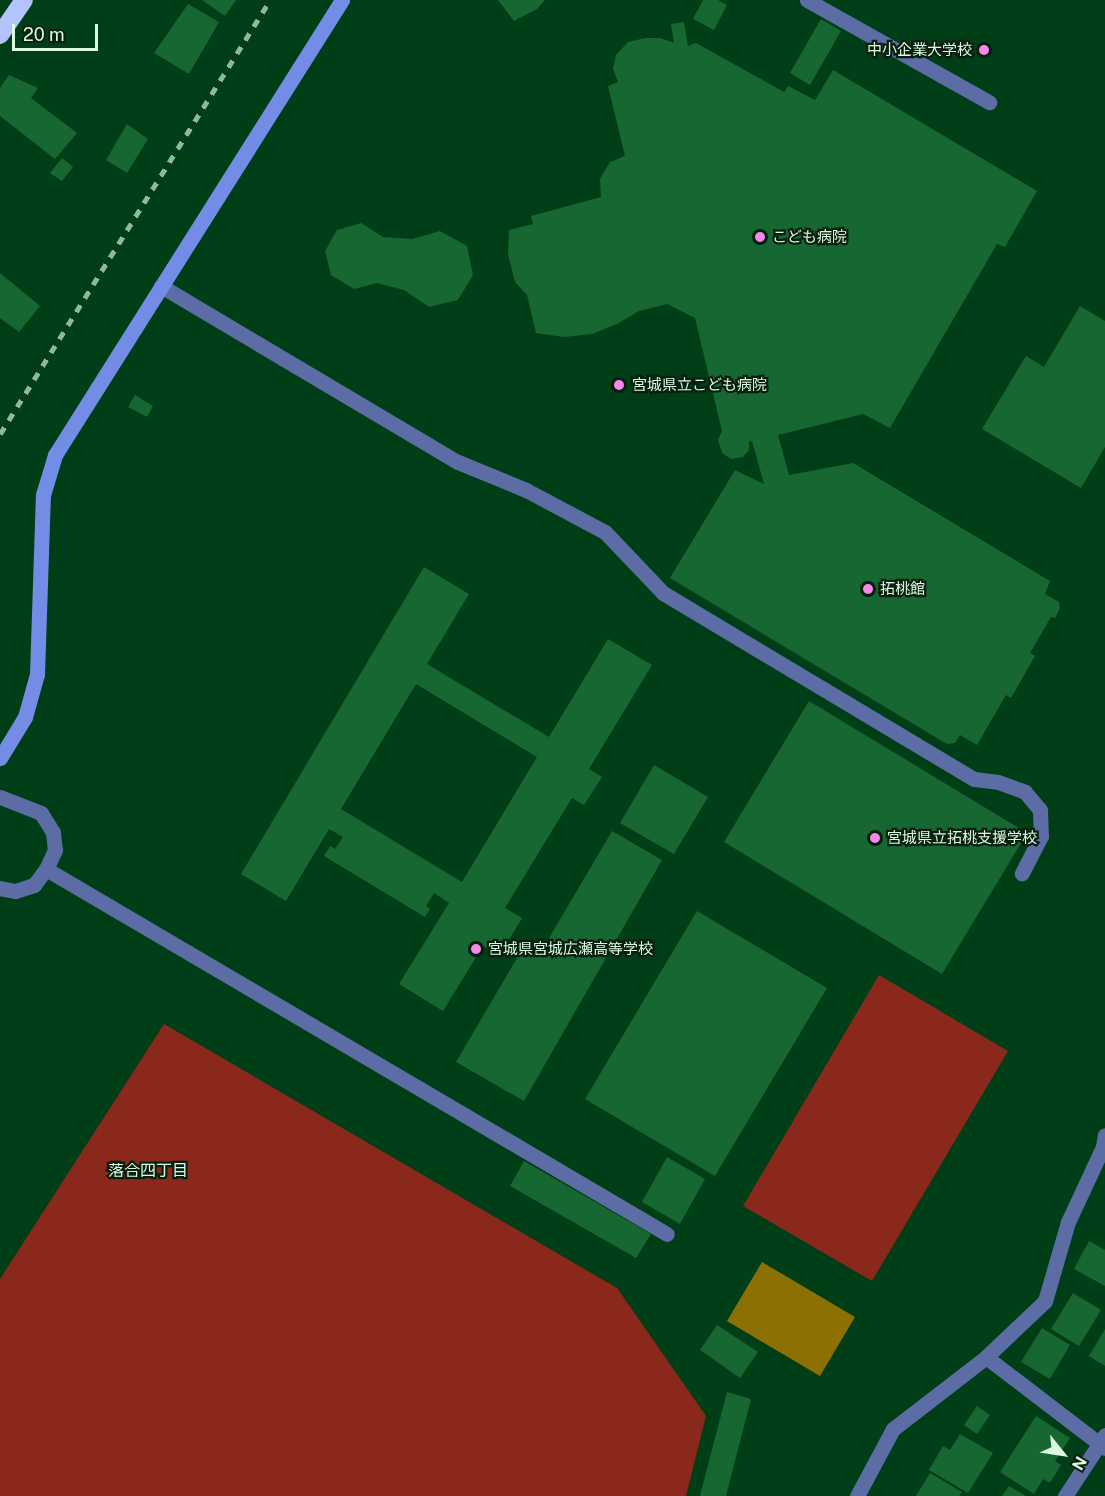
<!DOCTYPE html>
<meta charset="utf-8">
<style>
body{margin:0}
#map{position:relative;width:1105px;height:1496px;overflow:hidden;background:#003e17;font-family:"Public Sans","Noto Sans JP",sans-serif}
div>[style]{position:absolute}
[style*='--x']{left:calc(var(--x)*1px);top:calc(var(--y)*1px);width:calc(var(--w)*1px);rotate:calc(var(--a)*1deg)}
.green>*{inset:0;background:#8a281c}
.water>*{inset:0;background:#8d7004}
.building>*{inset:0;background:#166732}
.lane>*{height:15px;margin:-7.5px;padding:0 7.5px;transform-origin:7.5px;border-radius:7.5px;background:#5c6da5}
.street>*{height:15px;margin:-7.5px;padding:0 7.5px;transform-origin:7.5px;border-radius:7.5px;background:#5c6da5}
.secondary>*{height:15px;margin:-7.5px;padding:0 7.5px;transform-origin:7.5px;border-radius:7.5px;background:#738de7}
.highway>*{height:18px;margin:-9px;padding:0 9px;transform-origin:9px;border-radius:9px;background:#b2c4fb}
.rail>*{height:4.5px;margin-top:-2.25px;transform-origin:0;background:repeating-linear-gradient(90deg,#90b99b 0 8px,transparent 0 16px)}
.dots>*{width:16px;height:16px;translate:-50% -50%;box-sizing:border-box;border:3px solid #081f0e;border-radius:50%}
span{translate:-50% -50%;white-space:nowrap;text-align:center;line-height:1.15;-webkit-text-stroke:4.5px #081f0e;paint-order:stroke}
.poi-label{font-size:15px;color:#dbf9e0}
.right{translate:-100% -50%;text-align:right}
.left{translate:0 -50%;text-align:left}
.neighbourhood-label{font-size:16px;color:#dbf9e0}
.north{position:absolute;left:1033px;top:1424px;width:60px;height:60px;-webkit-text-stroke:4px #081f0e;paint-order:stroke;rotate:120deg;font-size:16px;font-weight:700;line-height:24px;text-align:center;color:#dbf9e0}
.north::after{content:'';display:block;margin:auto;width:21px;height:27px;background:#dbf9e0;clip-path:polygon(50% 0,100% 100%,50% 72%,0 100%)}
.scale{position:absolute;left:12px;top:24px;width:86px;height:27px;box-sizing:border-box;border:3px solid #dbf9e0;border-top:0;padding-left:8px;font-size:18px;line-height:21px;white-space:nowrap;color:#dbf9e0;-webkit-text-stroke:4px #081f0e;paint-order:stroke}
</style>
<div id="map">
<div class="green">
<div style="clip-path:polygon(879px 975px,1008px 1051px,872px 1281px,743px 1206px)"></div>
<div style="clip-path:polygon(164px 1024px,617px 1288px,706px 1416px,686px 1496px,0 1496px,0 1279px)"></div>
</div>
<div class="water">
<div style="clip-path:polygon(762px 1262px,855px 1317px,820px 1376px,727px 1321px)"></div>
</div>
<div class="building">
<div style="clip-path:polygon(202px 0,236px 0,225px 16px)"></div>
<div style="clip-path:polygon(498px 0,545px 0,537px 9px,514px 21px)"></div>
<div style="clip-path:polygon(703px 0,718px 0,727px 5px,714px 30px,693px 19px)"></div>
<div style="clip-path:polygon(188px 4px,219px 22px,189px 74px,154px 53px)"></div>
<div style="clip-path:polygon(821px 19px,841px 31px,810px 85px,790px 73px)"></div>
<div style="clip-path:polygon(684px 22px,688px 46px,696px 43px,784px 92px,788px 86px,815px 100px,833px 70px,1037px 191px,1005px 247px,997px 244px,890px 428px,863px 414px,778px 435px,789px 475px,853px 463px,1050px 581px,1045px 594px,1059px 602px,1060px 608px,1055px 618px,1051px 617px,1030px 653px,1035px 656px,1011px 698px,1006px 695px,977px 745px,960px 735px,955px 743px,947px 744px,670px 578px,735px 470px,764px 484px,752px 441px,749px 442px,749px 450px,743px 457px,731px 459px,722px 453px,718px 440px,722px 431px,695px 318px,667px 304px,639px 311px,617px 324px,592px 334px,564px 337px,536px 333px,527px 295px,515px 282px,508px 254px,509px 230px,533px 224px,531px 216px,601px 197px,600px 179px,610px 162px,625px 156px,608px 86px,618px 82px,613px 69px,616px 55px,628px 42px,645px 38px,660px 38px,674px 43px,671px 24px)"></div>
<div style="clip-path:polygon(9px 75px,38px 88px,31px 98px,77px 133px,55px 159px,0 116px,0 88px)"></div>
<div style="clip-path:polygon(127px 124px,148px 139px,127px 173px,106px 160px)"></div>
<div style="clip-path:polygon(62px 158px,73px 167px,62px 181px,50px 173px)"></div>
<div style="clip-path:polygon(361px 223px,383px 237px,412px 239px,440px 231px,467px 246px,473px 275px,458px 300px,429px 307px,404px 290px,377px 283px,354px 289px,331px 275px,325px 251px,337px 230px)"></div>
<div style="clip-path:polygon(0 273px,40px 306px,19px 332px,0 318px)"></div>
<div style="clip-path:polygon(1080px 306px,1105px 321px,1105px 447px,1081px 488px,982px 429px,1026px 356px,1044px 367px)"></div>
<div style="clip-path:polygon(135px 395px,153px 406px,147px 417px,128px 407px)"></div>
<div style="clip-path:polygon(evenodd,424px 567px,469px 594px,427px 664px,549px 737px,608px 639px,652px 665px,589px 769px,602px 777px,584px 805px,572px 798px,505px 908px,522px 918px,499px 956px,483px 946px,443px 1011px,399px 984px,449px 903px,434px 893px,426px 906px,430px 909px,425px 917px,324px 856px,330px 846px,335px 849px,343px 837px,329px 829px,286px 901px,241px 874px,424px 567px,416px 684px,537px 757px,462px 882px,341px 809px,416px 684px)"></div>
<div style="clip-path:polygon(809px 701px,1027px 833px,942px 974px,724px 842px)"></div>
<div style="clip-path:polygon(654px 765px,708px 797px,674px 854px,620px 823px)"></div>
<div style="clip-path:polygon(612px 831px,662px 860px,524px 1101px,456px 1062px,527px 941px,542px 950px)"></div>
<div style="clip-path:polygon(697px 911px,827px 988px,715px 1176px,585px 1099px)"></div>
<div style="clip-path:polygon(667px 1157px,705px 1179px,680px 1224px,642px 1202px)"></div>
<div style="clip-path:polygon(524px 1161px,651px 1234px,636px 1258px,510px 1186px)"></div>
<div style="clip-path:polygon(1089px 1241px,1105px 1250px,1105px 1286px,1074px 1269px)"></div>
<div style="clip-path:polygon(1073px 1293px,1101px 1310px,1079px 1346px,1051px 1329px)"></div>
<div style="clip-path:polygon(717px 1325px,758px 1352px,740px 1378px,700px 1350px)"></div>
<div style="clip-path:polygon(1042px 1328px,1070px 1345px,1050px 1379px,1021px 1362px)"></div>
<div style="clip-path:polygon(1105px 1329px,1105px 1366px,1089px 1356px)"></div>
<div style="clip-path:polygon(727px 1392px,751px 1399px,726px 1496px,700px 1496px)"></div>
<div style="clip-path:polygon(977px 1406px,990px 1415px,977px 1434px,964px 1425px)"></div>
<div style="clip-path:polygon(1036px 1416px,1070px 1438px,1055px 1461px,1061px 1465px,1050px 1483px,1043px 1479px,1034px 1494px,1000px 1472px)"></div>
<div style="clip-path:polygon(960px 1434px,993px 1453px,968px 1493px,929px 1470px,943px 1446px,950px 1450px)"></div>
<div style="clip-path:polygon(930px 1473px,962px 1492px,959px 1496px,916px 1496px)"></div>
<div style="clip-path:polygon(1009px 1486px,1026px 1496px,1002px 1496px)"></div>
</div>
<div class="lane">
<div style="--x:807;--y:0;--w:209;--a:29.3"></div>
<div style="--x:161;--y:286;--w:345;--a:30.7"></div>
<div style="--x:458;--y:462;--w:74;--a:22.4"></div>
<div style="--x:526;--y:490;--w:89;--a:28"></div>
<div style="--x:605;--y:532;--w:84;--a:46.4"></div>
<div style="--x:663;--y:593;--w:362;--a:30.9"></div>
<div style="--x:974;--y:779;--w:24;--a:7"></div>
<div style="--x:998;--y:782;--w:29;--a:20"></div>
<div style="--x:1025;--y:792;--w:23;--a:50"></div>
<div style="--x:1040;--y:810;--w:26;--a:88"></div>
<div style="--x:1041;--y:836;--w:42;--a:117.2"></div>
<div style="--x:0;--y:797;--w:44;--a:21.3"></div>
<div style="--x:41;--y:813;--w:22;--a:58"></div>
<div style="--x:53;--y:832;--w:18;--a:84"></div>
<div style="--x:55;--y:850;--w:21;--a:115"></div>
<div style="--x:46;--y:869;--w:20;--a:127"></div>
<div style="--x:34;--y:885;--w:20;--a:162"></div>
<div style="--x:15;--y:891;--w:15;--a:-169"></div>
<div style="--x:46;--y:869;--w:720;--a:30.45"></div>
</div>
<div class="street">
<div style="--x:986;--y:1357;--w:81;--a:-43.5"></div>
<div style="--x:1045;--y:1301;--w:82;--a:-73.8"></div>
<div style="--x:1068;--y:1222;--w:83;--a:-65"></div>
<div style="--x:1103;--y:1147;--w:12;--a:-81"></div>
<div style="--x:857;--y:1496;--w:76;--a:-61.8"></div>
<div style="--x:893;--y:1429;--w:118;--a:-37.7"></div>
<div style="--x:986;--y:1357;--w:150;--a:37.4"></div>
<div style="--x:1065;--y:1496;--w:73;--a:-56.7"></div>
</div>
<div class="secondary">
<div style="--x:0;--y:758;--w:48;--a:-58.6"></div>
<div style="--x:25;--y:717;--w:45;--a:-74.4"></div>
<div style="--x:37;--y:674;--w:179;--a:-88.1"></div>
<div style="--x:43;--y:495;--w:42;--a:-73.3"></div>
<div style="--x:55;--y:455;--w:538;--a:-57.76"></div>
</div>
<div class="highway">
<div style="--x:0;--y:35;--w:42;--a:-55.6"></div>
</div>
<div class="rail">
<div style="--x:0;--y:434;--w:511;--a:-58.11"></div>
</div>
<div class="dots">
<div style="left:984px;top:50px;background:#f688ed"></div>
<div style="left:760px;top:237px;background:#f688ed"></div>
<div style="left:619px;top:385px;background:#f688ed"></div>
<div style="left:868px;top:589px;background:#f688ed"></div>
<div style="left:875px;top:838px;background:#f688ed"></div>
<div style="left:476px;top:949px;background:#f688ed"></div>
</div>
<div class="poi-label">
<span class="right" style="left:972px;top:50px">中小企業大学校</span>
<span class="left" style="left:772px;top:237px">こども病院</span>
<span class="left" style="left:632px;top:385px">宮城県立こども病院</span>
<span class="left" style="left:880px;top:589px">拓桃館</span>
<span class="left" style="left:887px;top:838px">宮城県立拓桃支援学校</span>
<span class="left" style="left:488px;top:949px">宮城県宮城広瀬高等学校</span>
</div>
<div class="neighbourhood-label">
<span style="left:148px;top:1171px">落合四丁目</span>
</div>
<div class="north">N</div>
<div class="scale">20 m</div>
</div>
